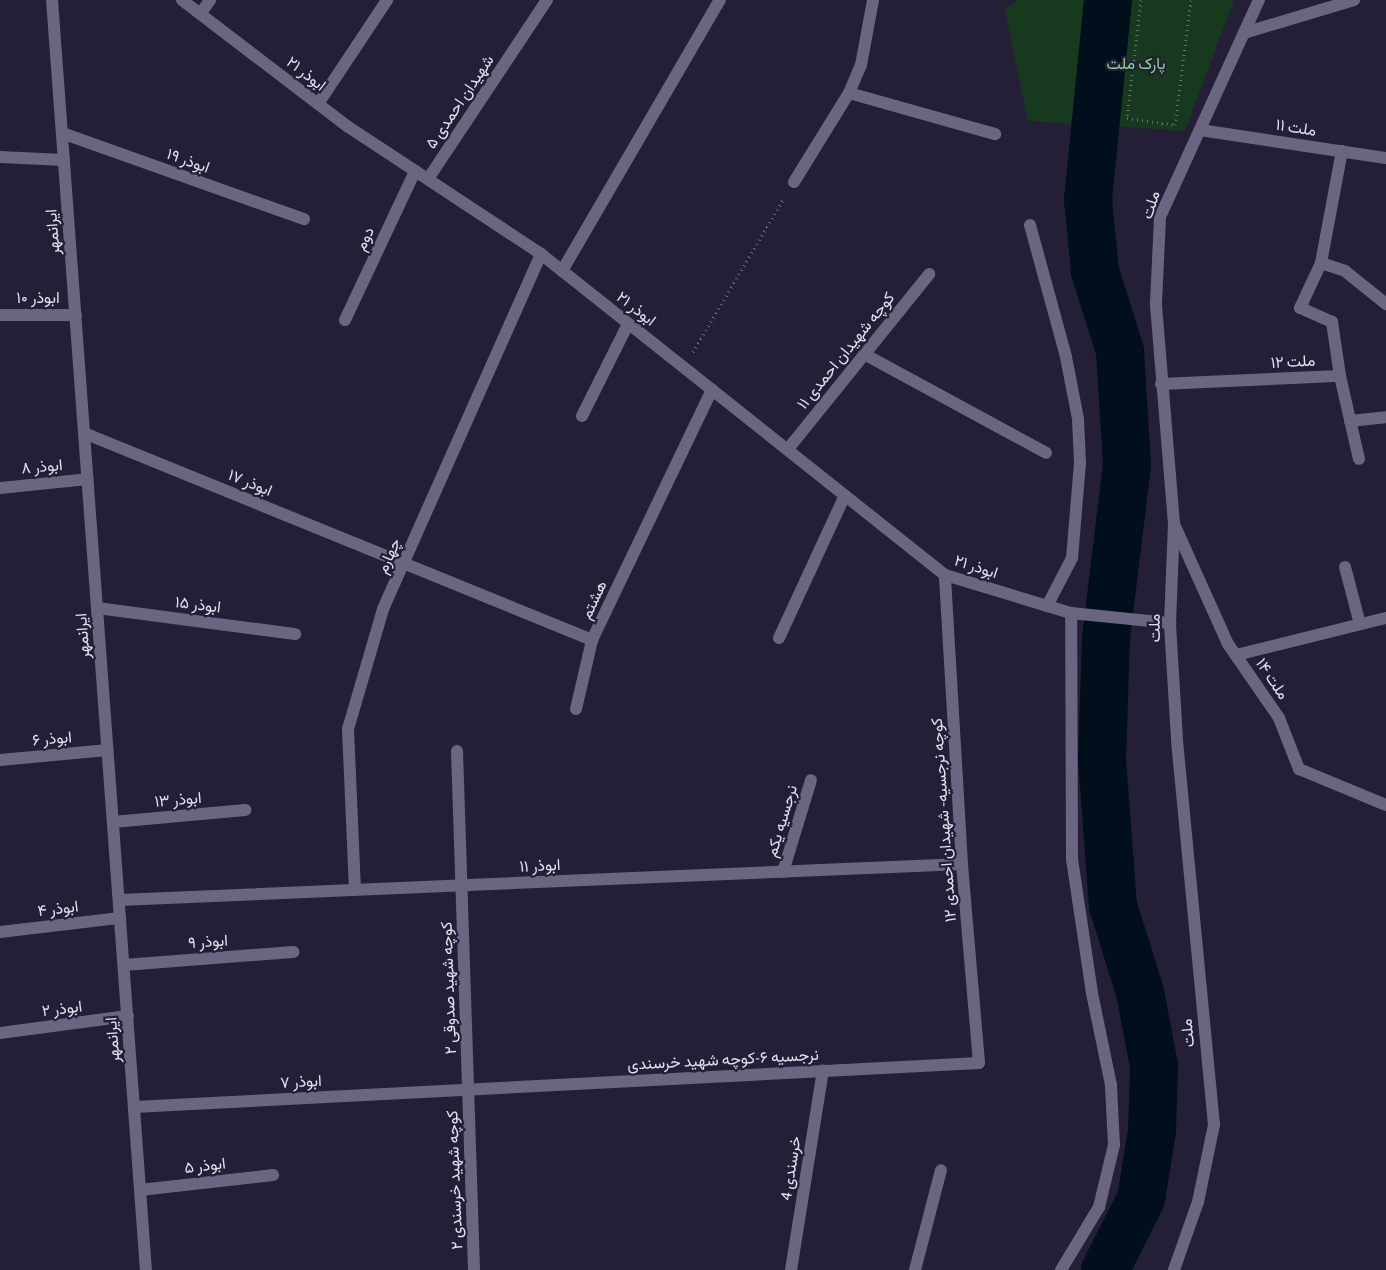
<!DOCTYPE html>
<meta charset="utf-8">
<style>
body{margin:0}
#map{position:relative;width:1386px;height:1270px;overflow:hidden;background:#241f37;font-family:"Source Sans 3",Vazirmatn,sans-serif}
div>[style]{position:absolute}
[style*='--x']{left:calc(var(--x)*1px);top:calc(var(--y)*1px);width:calc(var(--w)*1px);rotate:calc(var(--a)*1deg)}
.green>*{inset:0;background:#173a1e}
.river>*{height:48px;margin:-24px;padding:0 24px;transform-origin:24px;border-radius:24px;background:#000f1b}
.path>*{height:3px;margin-top:-1.5px;transform-origin:0;background:repeating-linear-gradient(90deg,#6d697e 0 1px,transparent 0 5px)}
.street>*{height:12px;margin:-6px;padding:0 6px;transform-origin:6px;border-radius:6px;background:#6a6581}
.secondary>*{height:12px;margin:-6px;padding:0 6px;transform-origin:6px;border-radius:6px;background:#6a6581}
span{translate:-50% -50%;white-space:nowrap;text-align:center;line-height:1.15;-webkit-text-stroke:4.5px #241f37;paint-order:stroke}
.park-label{font-size:16px;color:#84d691}
.street-label{font-size:16px;color:#e2dfef}
</style>
<div id="map">
<div class="green">
<div style="clip-path:polygon(1017px 0,1234px 0,1185px 131px,1028px 121px,1005px 10px)"></div>
</div>
<div class="river">
<div style="--x:1105;--y:1270;--w:80;--a:-63.1"></div>
<div style="--x:1141;--y:1199;--w:69;--a:-80.8"></div>
<div style="--x:1152;--y:1131;--w:65;--a:-88.2"></div>
<div style="--x:1154;--y:1066;--w:75;--a:-100.7"></div>
<div style="--x:1140;--y:992;--w:90;--a:-107.4"></div>
<div style="--x:1113;--y:906;--w:147;--a:-94.3"></div>
<div style="--x:1102;--y:759;--w:121;--a:-88.1"></div>
<div style="--x:1106;--y:638;--w:174;--a:-83.1"></div>
<div style="--x:1127;--y:465;--w:114;--a:-93.5"></div>
<div style="--x:1120;--y:351;--w:84;--a:-107.4"></div>
<div style="--x:1095;--y:271;--w:71;--a:-95.6"></div>
<div style="--x:1088;--y:200;--w:201;--a:-84.3"></div>
</div>
<div class="path">
<div style="--x:1141;--y:0;--w:119;--a:96.8"></div>
<div style="--x:1127;--y:118;--w:49;--a:8.3"></div>
<div style="--x:1175;--y:125;--w:126;--a:-82.7"></div>
<div style="--x:693;--y:352;--w:179;--a:-59.4"></div>
</div>
<div class="street">
<div style="--x:182;--y:0;--w:208;--a:37.4"></div>
<div style="--x:347;--y:126;--w:232;--a:33.4"></div>
<div style="--x:541;--y:254;--w:516;--a:38.47"></div>
<div style="--x:945;--y:575;--w:132;--a:16.8"></div>
<div style="--x:1071;--y:613;--w:100;--a:5.8"></div>
<div style="--x:201;--y:13;--w:16;--a:-55"></div>
<div style="--x:1244;--y:33;--w:115;--a:-16.7"></div>
<div style="--x:849;--y:93;--w:152;--a:15.7"></div>
<div style="--x:318;--y:104;--w:125;--a:-56.4"></div>
<div style="--x:1200;--y:130;--w:188;--a:8.6"></div>
<div style="--x:62;--y:133;--w:257;--a:19.6"></div>
<div style="--x:0;--y:157;--w:64;--a:2.7"></div>
<div style="--x:428;--y:179;--w:215;--a:-56.4"></div>
<div style="--x:794;--y:182;--w:105;--a:-58.3"></div>
<div style="--x:849;--y:93;--w:30;--a:-67"></div>
<div style="--x:861;--y:65;--w:66;--a:-79.5"></div>
<div style="--x:1030;--y:225;--w:137;--a:74.7"></div>
<div style="--x:1066;--y:357;--w:63;--a:79"></div>
<div style="--x:1078;--y:419;--w:44;--a:87.4"></div>
<div style="--x:1080;--y:463;--w:95;--a:94.8"></div>
<div style="--x:1072;--y:558;--w:54;--a:117.5"></div>
<div style="--x:1321;--y:263;--w:25;--a:18"></div>
<div style="--x:1345;--y:271;--w:53;--a:38.8"></div>
<div style="--x:562;--y:271;--w:314;--a:-59.8"></div>
<div style="--x:0;--y:315;--w:76;--a:0"></div>
<div style="--x:345;--y:320;--w:165;--a:-64.8"></div>
<div style="--x:864;--y:354;--w:207;--a:28.5"></div>
<div style="--x:1340;--y:376;--w:55;--a:-98.4"></div>
<div style="--x:1332;--y:322;--w:35;--a:-156"></div>
<div style="--x:1300;--y:308;--w:50;--a:-65"></div>
<div style="--x:1321;--y:263;--w:114;--a:-79.4"></div>
<div style="--x:1161;--y:384;--w:179;--a:-2.6"></div>
<div style="--x:1340;--y:376;--w:85;--a:77.1"></div>
<div style="--x:582;--y:416;--w:103;--a:-63.4"></div>
<div style="--x:1350;--y:421;--w:36;--a:-6"></div>
<div style="--x:84;--y:433;--w:549;--a:22.17"></div>
<div style="--x:592;--y:640;--w:278;--a:-64.4"></div>
<div style="--x:788;--y:449;--w:225;--a:-51.1"></div>
<div style="--x:0;--y:488;--w:88;--a:-5.8"></div>
<div style="--x:1174;--y:524;--w:132;--a:65.8"></div>
<div style="--x:1228;--y:644;--w:90;--a:55.4"></div>
<div style="--x:1279;--y:718;--w:55;--a:68.6"></div>
<div style="--x:1299;--y:769;--w:94;--a:22.5"></div>
<div style="--x:1345;--y:567;--w:59;--a:75.3"></div>
<div style="--x:97;--y:608;--w:200;--a:7.5"></div>
<div style="--x:779;--y:638;--w:157;--a:-65.2"></div>
<div style="--x:1236;--y:655;--w:154;--a:-13.9"></div>
<div style="--x:576;--y:709;--w:71;--a:-76.9"></div>
<div style="--x:457;--y:751;--w:519;--a:88.12"></div>
<div style="--x:0;--y:760;--w:108;--a:-5.3"></div>
<div style="--x:113;--y:822;--w:133;--a:-5.2"></div>
<div style="--x:783;--y:872;--w:96;--a:-73.1"></div>
<div style="--x:355;--y:890;--w:161;--a:-92.5"></div>
<div style="--x:348;--y:729;--w:125;--a:-73.7"></div>
<div style="--x:383;--y:609;--w:389;--a:-66"></div>
<div style="--x:119;--y:900;--w:844;--a:-2.45"></div>
<div style="--x:0;--y:932;--w:121;--a:-6.7"></div>
<div style="--x:124;--y:965;--w:170;--a:-4.4"></div>
<div style="--x:0;--y:1033;--w:129;--a:-7.6"></div>
<div style="--x:134;--y:1107;--w:846;--a:-2.98"></div>
<div style="--x:979;--y:1063;--w:200;--a:-94.9"></div>
<div style="--x:962;--y:864;--w:289;--a:-93.4"></div>
<div style="--x:140;--y:1190;--w:134;--a:-6.4"></div>
<div style="--x:791;--y:1270;--w:202;--a:-80.9"></div>
<div style="--x:915;--y:1270;--w:103;--a:-75.4"></div>
<div style="--x:1061;--y:1270;--w:74;--a:-58.9"></div>
<div style="--x:1099;--y:1207;--w:64;--a:-76.4"></div>
<div style="--x:1114;--y:1145;--w:60;--a:-92.9"></div>
<div style="--x:1111;--y:1085;--w:94;--a:-101.7"></div>
<div style="--x:1092;--y:993;--w:135;--a:-98.5"></div>
<div style="--x:1072;--y:859;--w:246;--a:-90.2"></div>
</div>
<div class="secondary">
<div style="--x:52;--y:0;--w:1273;--a:85.77"></div>
<div style="--x:1174;--y:1270;--w:72;--a:-70.6"></div>
<div style="--x:1198;--y:1202;--w:79;--a:-78.3"></div>
<div style="--x:1214;--y:1125;--w:388;--a:-95.5"></div>
<div style="--x:1177;--y:739;--w:116;--a:-93.5"></div>
<div style="--x:1170;--y:623;--w:99;--a:-87.7"></div>
<div style="--x:1174;--y:524;--w:222;--a:-94.7"></div>
<div style="--x:1156;--y:303;--w:86;--a:-87.3"></div>
<div style="--x:1160;--y:217;--w:239;--a:-65.5"></div>
</div>
<div class="park-label">
<span style="left:1136px;top:64px">پارک ملت</span>
</div>
<div class="street-label">
<span style="left:306px;top:74px;rotate:38deg">۲۱ ابوذر</span>
<span style="left:460px;top:102px;rotate:-56deg">شهیدان احمدی ۵</span>
<span style="left:1296px;top:128px;rotate:9deg">۱۱ ملت</span>
<span style="left:188px;top:161px;rotate:20deg">ابوذر ۱۹</span>
<span style="left:1151px;top:205px;rotate:-72deg">ملت</span>
<span style="left:53px;top:232px;rotate:-94deg">ایرانمهر</span>
<span style="left:365px;top:239px;rotate:-65deg">دوم</span>
<span style="left:38px;top:298px">ابوذر ۱۰</span>
<span style="left:636px;top:309px;rotate:38deg">۲۱ ابوذر</span>
<span style="left:846px;top:351px;rotate:-51deg">کوچه شهیدان احمدی ۱۱</span>
<span style="left:1293px;top:362px;rotate:-3deg">۱۲ ملت</span>
<span style="left:42px;top:467px;rotate:-5deg">۸ ابوذر</span>
<span style="left:250px;top:483px;rotate:22deg">۱۷ ابوذر</span>
<span style="left:389px;top:556px;rotate:-66deg">چهارم</span>
<span style="left:976px;top:567px;rotate:18deg">۲۱ ابوذر</span>
<span style="left:594px;top:600px;rotate:-65deg">هشتم</span>
<span style="left:198px;top:605px;rotate:7deg">۱۵ ابوذر</span>
<span style="left:1155px;top:628px;rotate:-91deg">ملت</span>
<span style="left:83px;top:636px;rotate:-94deg">ایرانمهر</span>
<span style="left:1272px;top:679px;rotate:56deg">۱۴ ملت</span>
<span style="left:52px;top:739px;rotate:-5deg">ابوذر ۶</span>
<span style="left:178px;top:800px;rotate:-5deg">۱۳ ابوذر</span>
<span style="left:944px;top:820px;rotate:-94deg">کوچه نرجسیه- شهیدان احمدی ۱۲</span>
<span style="left:782px;top:821px;rotate:-73deg">نرجسیه یکم</span>
<span style="left:540px;top:866px;rotate:-3deg">ابوذر ۱۱</span>
<span style="left:58px;top:909px;rotate:-7deg">ابوذر ۴</span>
<span style="left:208px;top:942px;rotate:-4deg">۹ ابوذر</span>
<span style="left:449px;top:988px;rotate:-92deg">کوچه شهید صدوقی ۲</span>
<span style="left:62px;top:1009px;rotate:-7deg">۲ ابوذر</span>
<span style="left:1188px;top:1033px;rotate:-96deg">ملت</span>
<span style="left:113px;top:1040px;rotate:-94deg">ایرانمهر</span>
<span style="left:723px;top:1060px;rotate:-3deg">نرجسیه ۶-کوچه شهید خرسندی</span>
<span style="left:301px;top:1082px;rotate:-3deg">۷ ابوذر</span>
<span style="left:205px;top:1166px;rotate:-7deg">۵ ابوذر</span>
<span style="left:791px;top:1168px;rotate:-81deg">خرسندی 4</span>
<span style="left:455px;top:1180px;rotate:-92deg">کوچه شهید خرسندی ۲</span>
</div>
</div>
